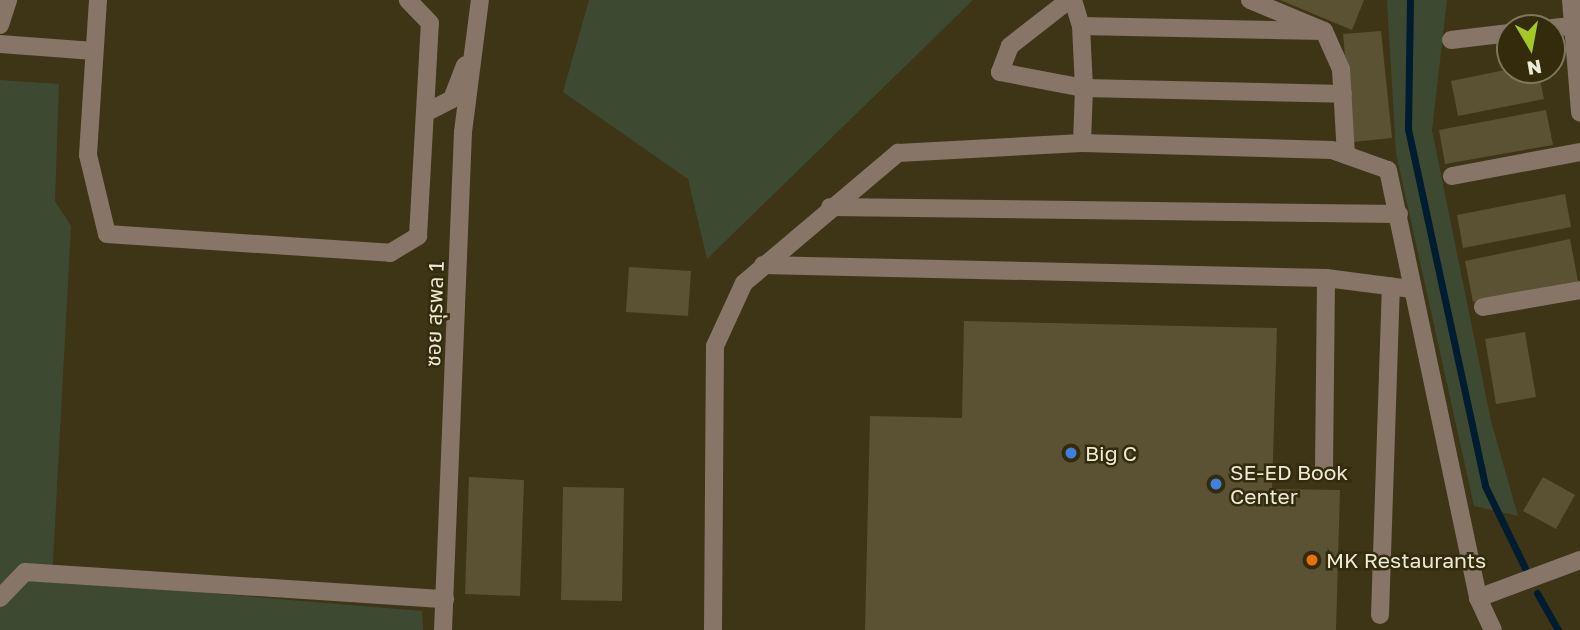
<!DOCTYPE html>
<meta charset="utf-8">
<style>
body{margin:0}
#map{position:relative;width:1580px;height:630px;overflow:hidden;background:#3d3516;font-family:"Golos Text","Noto Sans Thai",sans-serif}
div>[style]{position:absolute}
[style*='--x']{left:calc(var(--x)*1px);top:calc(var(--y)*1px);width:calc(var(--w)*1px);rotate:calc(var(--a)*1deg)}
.green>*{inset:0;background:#3d4a31}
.stream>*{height:7px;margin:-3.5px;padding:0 3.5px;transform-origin:3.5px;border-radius:3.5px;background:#001c30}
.building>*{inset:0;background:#5a5232}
.minor>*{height:18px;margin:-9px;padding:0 9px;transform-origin:9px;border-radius:9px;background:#877568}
.dots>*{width:19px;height:19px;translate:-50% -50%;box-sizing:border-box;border:4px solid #332b0b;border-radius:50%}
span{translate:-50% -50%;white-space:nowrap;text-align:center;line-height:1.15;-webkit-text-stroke:5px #332b0b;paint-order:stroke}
.street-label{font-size:21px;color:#ede9d7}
.poi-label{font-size:21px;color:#ede9d7}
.left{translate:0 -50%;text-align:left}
.north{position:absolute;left:1496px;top:14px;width:70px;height:70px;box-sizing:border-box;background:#332b0b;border:2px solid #7d775d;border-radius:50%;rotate:170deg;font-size:19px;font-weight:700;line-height:28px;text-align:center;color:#ede9d7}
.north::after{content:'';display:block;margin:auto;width:24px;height:32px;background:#a4c825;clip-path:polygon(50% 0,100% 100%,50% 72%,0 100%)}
</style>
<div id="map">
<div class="green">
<div style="clip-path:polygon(589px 0,973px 0,707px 259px,688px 179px,563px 92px)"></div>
<div style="clip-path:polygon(1387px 0,1447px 0,1432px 130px,1491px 421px,1518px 516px,1474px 506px,1396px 153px)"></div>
<div style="clip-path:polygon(0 80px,59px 84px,55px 201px,71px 226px,52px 580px,422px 611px,423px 630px,0 630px)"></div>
</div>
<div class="stream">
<div style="--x:1410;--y:0;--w:129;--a:90.9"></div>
<div style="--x:1408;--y:129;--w:365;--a:77.8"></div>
<div style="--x:1485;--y:486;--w:91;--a:64"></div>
<div style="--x:1537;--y:593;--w:43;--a:60.4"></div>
</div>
<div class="building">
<div style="clip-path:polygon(1280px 0,1364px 0,1352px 30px)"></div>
<div style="clip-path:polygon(1381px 31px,1392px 138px,1353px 142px,1343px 34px)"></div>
<div style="clip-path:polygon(1510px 69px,1538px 70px,1544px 99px,1458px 116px,1451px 81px)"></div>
<div style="clip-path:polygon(1546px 110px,1553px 145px,1445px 164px,1439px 130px)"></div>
<div style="clip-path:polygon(1565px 194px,1571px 227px,1463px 248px,1457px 215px)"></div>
<div style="clip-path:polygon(1570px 239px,1578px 281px,1473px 302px,1465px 261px)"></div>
<div style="clip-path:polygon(629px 267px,691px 271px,688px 316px,626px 312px)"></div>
<div style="clip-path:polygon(964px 321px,1277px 328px,1272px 489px,1340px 490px,1336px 630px,865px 630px,870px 416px,962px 418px)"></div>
<div style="clip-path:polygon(1525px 332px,1536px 397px,1496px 404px,1485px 339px)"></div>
<div style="clip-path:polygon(469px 477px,524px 480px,520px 596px,465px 594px)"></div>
<div style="clip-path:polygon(1543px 477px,1575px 495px,1556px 529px,1523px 511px)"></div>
<div style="clip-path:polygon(563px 487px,624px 488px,622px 601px,561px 600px)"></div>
</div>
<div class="minor">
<div style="--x:98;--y:0;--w:155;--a:93.7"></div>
<div style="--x:88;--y:155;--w:81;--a:76.5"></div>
<div style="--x:107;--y:234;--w:284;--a:3.8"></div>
<div style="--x:390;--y:253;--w:33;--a:-31"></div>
<div style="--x:418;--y:236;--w:213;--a:-86.8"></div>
<div style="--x:430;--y:23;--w:32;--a:-134"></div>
<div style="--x:1069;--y:0;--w:75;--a:142.1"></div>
<div style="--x:1010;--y:46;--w:28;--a:111"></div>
<div style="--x:1000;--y:72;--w:86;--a:10.8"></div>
<div style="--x:1084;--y:88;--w:55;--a:92.1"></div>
<div style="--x:1073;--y:0;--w:27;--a:73"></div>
<div style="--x:1081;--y:26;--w:62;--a:87.2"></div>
<div style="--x:1084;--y:88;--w:259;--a:1.3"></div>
<div style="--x:1250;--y:0;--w:80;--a:22.7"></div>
<div style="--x:1324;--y:31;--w:42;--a:65.9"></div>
<div style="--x:1341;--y:69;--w:86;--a:86.7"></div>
<div style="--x:1571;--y:0;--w:113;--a:85.4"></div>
<div style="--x:0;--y:25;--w:26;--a:-72"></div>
<div style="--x:1081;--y:26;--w:243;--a:1.2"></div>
<div style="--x:1552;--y:28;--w:18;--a:-6"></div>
<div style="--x:1451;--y:40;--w:59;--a:-6.8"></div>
<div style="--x:0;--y:44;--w:94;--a:4.3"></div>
<div style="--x:425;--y:113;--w:30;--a:-27"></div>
<div style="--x:452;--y:99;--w:36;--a:-69"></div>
<div style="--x:1452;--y:176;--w:130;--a:-10.6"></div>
<div style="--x:830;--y:207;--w:569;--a:0.7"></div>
<div style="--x:763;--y:265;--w:563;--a:1.32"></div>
<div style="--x:1326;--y:278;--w:87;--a:7.3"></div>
<div style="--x:1483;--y:307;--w:98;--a:-9.9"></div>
<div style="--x:1324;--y:470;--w:192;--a:-89.4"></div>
<div style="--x:0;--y:598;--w:36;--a:-46"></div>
<div style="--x:25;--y:572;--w:421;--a:3.7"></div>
<div style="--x:1478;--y:598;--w:109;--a:-20.4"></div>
<div style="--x:1380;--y:615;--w:329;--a:-88.1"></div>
<div style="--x:443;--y:630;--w:498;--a:-87.7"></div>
<div style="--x:463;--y:132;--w:133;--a:-82.7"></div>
<div style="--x:713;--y:630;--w:284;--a:-89.6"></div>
<div style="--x:715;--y:346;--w:69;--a:-65.3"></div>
<div style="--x:744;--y:283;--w:202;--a:-40.2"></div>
<div style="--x:898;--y:153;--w:184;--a:-3.1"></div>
<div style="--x:1082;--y:143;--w:250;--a:1.6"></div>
<div style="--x:1332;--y:150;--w:59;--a:19.7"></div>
<div style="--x:1388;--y:170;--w:437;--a:78.1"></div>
<div style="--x:1478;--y:598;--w:35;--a:65"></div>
</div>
<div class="dots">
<div style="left:1071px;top:453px;background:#3f7fe0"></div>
<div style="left:1216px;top:484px;background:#3f7fe0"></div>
<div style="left:1312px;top:560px;background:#e8710a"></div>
</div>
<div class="street-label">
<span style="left:434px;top:314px;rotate:-88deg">ซอย สุรพล 1</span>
</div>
<div class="poi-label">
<span class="left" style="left:1085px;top:453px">Big C</span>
<span class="left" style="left:1230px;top:484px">SE-ED Book<br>Center</span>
<span class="left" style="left:1326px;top:560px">MK Restaurants</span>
</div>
<div class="north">N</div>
</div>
